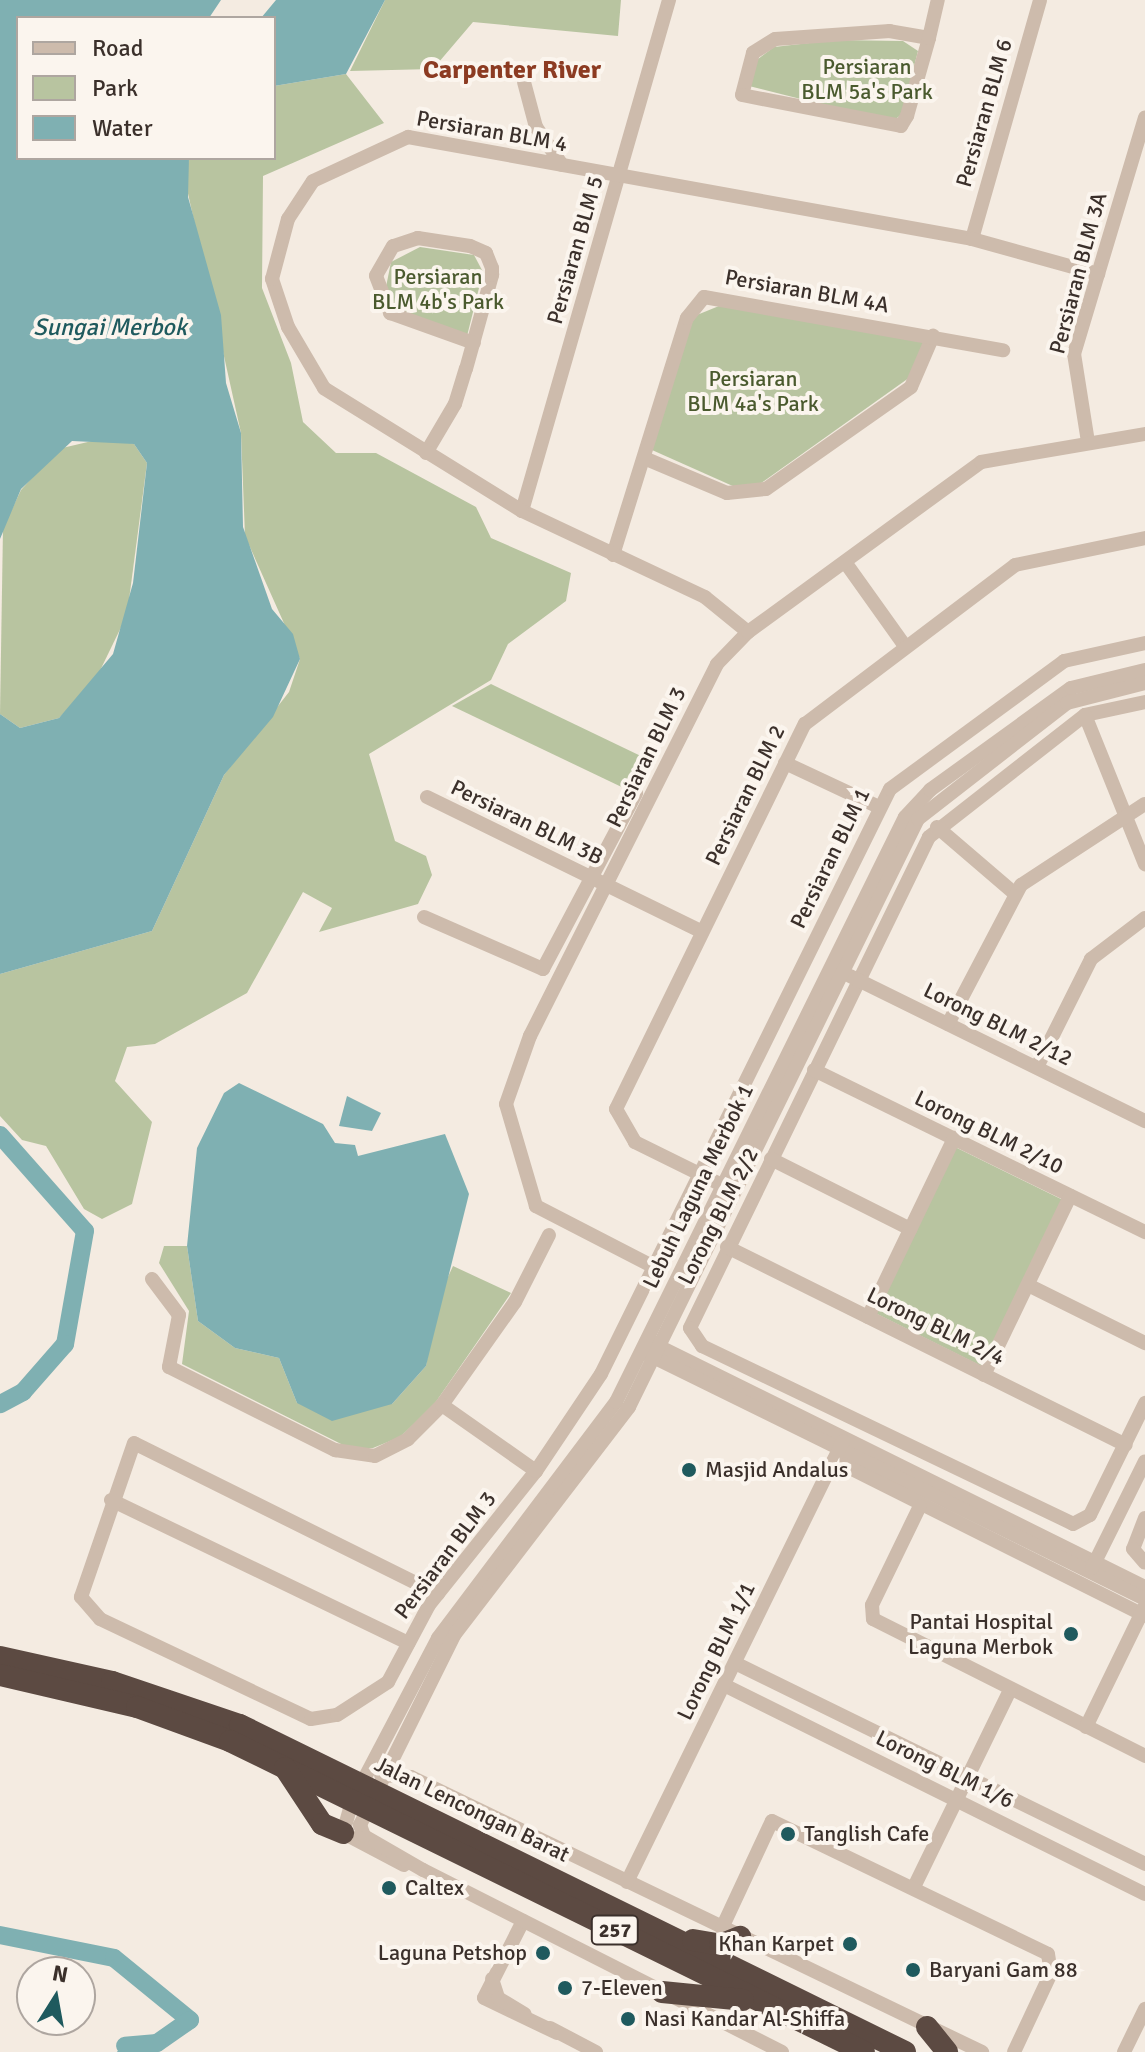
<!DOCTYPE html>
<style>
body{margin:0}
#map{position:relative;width:1145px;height:2052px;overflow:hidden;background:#f4ebe1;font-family:Signika,sans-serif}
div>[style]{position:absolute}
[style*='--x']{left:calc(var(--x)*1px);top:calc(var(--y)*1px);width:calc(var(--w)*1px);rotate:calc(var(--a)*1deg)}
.green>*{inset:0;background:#b8c4a0}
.water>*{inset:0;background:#7fb0b2}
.stream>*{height:3px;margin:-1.5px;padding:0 1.5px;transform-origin:1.5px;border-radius:1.5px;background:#7fb0b2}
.river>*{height:18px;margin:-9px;padding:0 9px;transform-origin:9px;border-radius:9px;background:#7fb0b2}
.minor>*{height:14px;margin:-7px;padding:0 7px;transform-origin:7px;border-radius:7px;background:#cdbbac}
.highway>*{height:22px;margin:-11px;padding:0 11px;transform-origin:11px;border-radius:11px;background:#5c4a42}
.dots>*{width:22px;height:22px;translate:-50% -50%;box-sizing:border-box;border:4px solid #fbf5ee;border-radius:50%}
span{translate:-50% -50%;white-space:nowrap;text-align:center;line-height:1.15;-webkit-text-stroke:8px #fbf5ee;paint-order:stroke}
.shield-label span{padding:2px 6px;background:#fbf5ee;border:2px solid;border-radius:6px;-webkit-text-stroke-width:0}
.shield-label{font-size:20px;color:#3b302b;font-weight:700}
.park-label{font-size:22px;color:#4a5a2e}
.street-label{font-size:22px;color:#3b302b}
.poi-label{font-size:22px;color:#3b302b}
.left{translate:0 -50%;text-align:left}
.right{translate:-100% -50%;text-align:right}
.water-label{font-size:24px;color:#1f5a5e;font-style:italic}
.quarter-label{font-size:26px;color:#8c3b22;font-weight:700}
.legend{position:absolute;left:16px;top:16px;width:260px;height:144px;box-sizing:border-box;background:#fbf5ee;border:2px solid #aea6a0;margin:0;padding:10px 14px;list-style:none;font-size:24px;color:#3b302b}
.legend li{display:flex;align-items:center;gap:16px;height:40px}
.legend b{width:40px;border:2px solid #aea6a0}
.north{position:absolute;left:16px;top:1956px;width:80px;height:80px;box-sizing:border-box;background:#fbf5ee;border:2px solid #aea6a0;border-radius:50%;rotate:11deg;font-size:22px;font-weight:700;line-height:32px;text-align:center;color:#3b302b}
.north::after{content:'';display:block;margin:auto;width:28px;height:36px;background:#1f5a5e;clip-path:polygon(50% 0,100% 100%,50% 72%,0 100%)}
</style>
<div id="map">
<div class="green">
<div style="clip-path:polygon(385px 0,621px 0,618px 36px,473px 22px,433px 69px,350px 71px)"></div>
<div style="clip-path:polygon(836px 40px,903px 41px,918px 51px,902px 114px,892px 122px,749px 86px,758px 59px,774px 47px)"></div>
<div style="clip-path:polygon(346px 74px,384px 123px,263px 176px,262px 288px,291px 363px,303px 422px,336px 453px,376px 453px,476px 507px,491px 538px,571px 573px,566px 601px,508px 644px,491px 680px,369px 754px,395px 841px,426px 856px,432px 875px,418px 904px,319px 932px,332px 908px,303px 892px,247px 993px,155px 1044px,127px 1047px,115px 1081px,152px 1122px,132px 1204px,102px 1219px,84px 1209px,46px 1146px,22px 1140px,0 1116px,0 974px,152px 931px,224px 775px,289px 692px,300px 659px,245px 536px,241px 433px,185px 180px,189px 158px,274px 158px,274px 86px)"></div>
<div style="clip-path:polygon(420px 247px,474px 255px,483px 272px,467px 336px,401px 317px,386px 287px,391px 262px)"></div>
<div style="clip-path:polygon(719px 306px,926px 340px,913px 375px,757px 486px,735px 487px,652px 450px,692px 317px)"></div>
<div style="clip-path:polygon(109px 437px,134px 444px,147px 463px,127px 615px,93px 685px,59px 718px,20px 728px,0 714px,3px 528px,21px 490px,58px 449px)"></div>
<div style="clip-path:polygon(491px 684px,645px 758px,630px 791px,452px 706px)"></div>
<div style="clip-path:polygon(955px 1147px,1063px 1200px,983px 1367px,875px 1313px)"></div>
<div style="clip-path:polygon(164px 1246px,187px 1246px,198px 1321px,235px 1348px,279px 1358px,297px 1403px,392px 1404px,426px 1366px,436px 1303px,453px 1266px,511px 1293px,433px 1406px,400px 1437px,373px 1448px,349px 1448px,182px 1364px,189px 1311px,159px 1263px)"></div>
</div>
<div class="water">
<div style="clip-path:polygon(0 0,221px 0,209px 18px,18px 18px,18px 158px,189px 158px,188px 197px,221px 315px,226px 383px,241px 433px,243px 527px,272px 609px,293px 634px,300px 659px,273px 717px,224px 775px,152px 931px,0 974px,0 714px,20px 728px,59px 718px,113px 654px,133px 583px,147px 463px,134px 444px,72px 441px,21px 489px,0 539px)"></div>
<div style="clip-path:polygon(276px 0,385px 0,346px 74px,274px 86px,274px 18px,261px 18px)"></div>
<div style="clip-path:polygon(239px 1083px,323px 1124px,335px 1143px,355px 1145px,358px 1156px,445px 1134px,469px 1194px,426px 1366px,392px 1404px,332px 1421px,297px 1403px,279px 1358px,235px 1348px,198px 1321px,187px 1246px,197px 1148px,224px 1093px)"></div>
<div style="clip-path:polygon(347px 1096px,381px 1113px,372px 1131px,339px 1126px)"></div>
</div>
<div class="stream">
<div style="--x:118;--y:2052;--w:9;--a:-41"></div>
</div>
<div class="river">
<div style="--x:0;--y:1135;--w:128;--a:48.5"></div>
<div style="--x:85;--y:1231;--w:115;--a:100"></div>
<div style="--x:65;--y:1344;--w:64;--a:131.2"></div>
<div style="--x:23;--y:1392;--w:26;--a:152"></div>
<div style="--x:0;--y:1935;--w:116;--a:11.4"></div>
<div style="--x:114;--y:1958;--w:98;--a:39.2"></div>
<div style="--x:190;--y:2020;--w:40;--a:145.1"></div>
<div style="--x:157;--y:2043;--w:32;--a:175"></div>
</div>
<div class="minor">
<div style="--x:929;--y:38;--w:40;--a:-170"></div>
<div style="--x:890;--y:31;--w:115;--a:176"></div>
<div style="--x:775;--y:39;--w:26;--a:148"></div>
<div style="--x:753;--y:53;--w:43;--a:104.7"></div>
<div style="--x:742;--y:95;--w:162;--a:11"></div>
<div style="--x:901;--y:126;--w:12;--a:-59"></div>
<div style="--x:907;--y:116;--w:81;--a:-74.2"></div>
<div style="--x:929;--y:38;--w:39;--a:-77"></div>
<div style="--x:524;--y:82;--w:47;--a:75.1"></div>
<div style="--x:536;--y:127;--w:46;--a:55.6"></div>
<div style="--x:972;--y:239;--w:248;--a:-74.1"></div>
<div style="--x:1088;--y:442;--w:89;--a:-99"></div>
<div style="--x:1074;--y:354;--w:247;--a:-73.3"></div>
<div style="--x:426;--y:453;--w:57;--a:-59.4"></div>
<div style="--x:455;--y:404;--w:37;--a:-73"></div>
<div style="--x:466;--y:369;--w:98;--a:-74.5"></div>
<div style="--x:492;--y:275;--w:7;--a:-90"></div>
<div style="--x:492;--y:268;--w:16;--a:-112"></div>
<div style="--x:486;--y:253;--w:17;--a:-156"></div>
<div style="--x:470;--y:246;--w:53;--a:-171.3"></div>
<div style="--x:418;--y:238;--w:26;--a:162"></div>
<div style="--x:393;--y:246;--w:34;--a:120"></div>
<div style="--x:376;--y:276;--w:40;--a:69"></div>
<div style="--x:390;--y:313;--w:89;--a:19.7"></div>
<div style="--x:644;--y:458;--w:90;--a:22.9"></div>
<div style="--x:727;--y:493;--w:39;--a:-6"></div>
<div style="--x:766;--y:489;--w:177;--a:-35.1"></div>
<div style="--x:911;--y:387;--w:56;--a:-66.7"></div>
<div style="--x:522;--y:511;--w:532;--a:-73.95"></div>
<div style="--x:613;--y:555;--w:248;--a:-72.7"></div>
<div style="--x:687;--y:318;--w:27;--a:-51"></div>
<div style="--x:704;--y:297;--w:304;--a:10.1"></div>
<div style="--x:845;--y:562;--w:103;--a:54.5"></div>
<div style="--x:748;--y:632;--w:55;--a:-140.9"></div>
<div style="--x:705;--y:597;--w:202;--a:-154.8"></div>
<div style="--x:522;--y:511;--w:233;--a:-148.2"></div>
<div style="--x:324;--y:388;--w:71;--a:-120.5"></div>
<div style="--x:288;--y:327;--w:51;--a:-108.4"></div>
<div style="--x:272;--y:279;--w:62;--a:-75.1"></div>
<div style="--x:288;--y:219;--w:45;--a:-56.7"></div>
<div style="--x:313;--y:181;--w:105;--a:-24.9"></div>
<div style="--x:408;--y:137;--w:573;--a:10.25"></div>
<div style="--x:972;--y:239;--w:131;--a:15.5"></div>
<div style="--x:1145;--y:702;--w:61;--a:167.8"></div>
<div style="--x:1085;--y:715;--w:198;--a:142"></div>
<div style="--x:929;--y:837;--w:546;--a:115.96"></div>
<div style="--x:690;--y:1328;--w:22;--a:56"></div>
<div style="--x:702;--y:1346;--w:411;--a:25.6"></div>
<div style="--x:1073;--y:1524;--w:19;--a:-28"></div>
<div style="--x:1090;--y:1515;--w:125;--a:-63.8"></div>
<div style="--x:1085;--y:715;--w:161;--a:68.1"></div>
<div style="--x:785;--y:763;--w:104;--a:25.1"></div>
<div style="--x:427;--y:797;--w:306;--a:26.1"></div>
<div style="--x:937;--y:827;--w:101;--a:40.6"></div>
<div style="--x:424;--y:917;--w:130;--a:23.6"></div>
<div style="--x:543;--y:969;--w:199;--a:-62.1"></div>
<div style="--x:850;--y:976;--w:329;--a:26.2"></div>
<div style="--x:948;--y:1024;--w:157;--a:-62.3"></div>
<div style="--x:1021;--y:885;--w:148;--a:-33.2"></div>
<div style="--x:1037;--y:1067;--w:121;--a:-63.4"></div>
<div style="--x:1091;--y:959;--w:68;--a:-37.2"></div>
<div style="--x:814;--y:1070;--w:369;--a:26.1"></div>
<div style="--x:771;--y:1159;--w:156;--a:26.7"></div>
<div style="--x:728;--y:1188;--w:104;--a:-153.7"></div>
<div style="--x:635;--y:1142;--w:38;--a:-120"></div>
<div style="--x:616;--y:1109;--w:429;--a:-63.9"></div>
<div style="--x:805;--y:724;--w:263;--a:-37.1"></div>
<div style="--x:1015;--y:565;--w:133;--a:-11.7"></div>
<div style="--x:727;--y:1247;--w:445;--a:26.4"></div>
<div style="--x:654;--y:1267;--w:133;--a:-152.7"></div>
<div style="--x:536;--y:1206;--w:106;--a:-106.4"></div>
<div style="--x:506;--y:1104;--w:72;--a:-70.6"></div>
<div style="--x:530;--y:1036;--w:416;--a:-63.3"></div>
<div style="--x:717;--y:664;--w:45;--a:-45.9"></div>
<div style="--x:748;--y:632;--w:288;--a:-36.1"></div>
<div style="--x:981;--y:462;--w:166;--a:-9.7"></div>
<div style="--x:152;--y:1279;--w:45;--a:53.1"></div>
<div style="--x:179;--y:1315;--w:53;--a:100.9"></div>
<div style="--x:169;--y:1367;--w:186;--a:26.6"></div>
<div style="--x:335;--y:1450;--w:40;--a:8.5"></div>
<div style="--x:375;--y:1456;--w:37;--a:-27"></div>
<div style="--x:408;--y:1439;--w:48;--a:-45"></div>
<div style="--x:442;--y:1405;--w:126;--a:-54.7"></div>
<div style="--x:515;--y:1302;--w:75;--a:-63.1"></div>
<div style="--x:1028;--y:1285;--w:131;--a:26.4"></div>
<div style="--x:868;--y:1317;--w:199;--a:-64.3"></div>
<div style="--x:650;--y:1342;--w:552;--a:26.33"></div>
<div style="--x:645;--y:1353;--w:557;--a:26.2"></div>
<div style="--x:984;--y:1375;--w:199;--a:-64.3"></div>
<div style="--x:442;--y:1405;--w:115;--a:35.1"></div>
<div style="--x:834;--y:1460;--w:348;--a:26.6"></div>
<div style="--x:111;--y:1500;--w:330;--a:25.7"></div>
<div style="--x:920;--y:1506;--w:110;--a:115.9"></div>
<div style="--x:872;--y:1605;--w:14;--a:86"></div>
<div style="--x:873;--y:1619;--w:305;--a:26.7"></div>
<div style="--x:1145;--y:1518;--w:33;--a:111"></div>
<div style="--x:1133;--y:1549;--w:18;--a:49"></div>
<div style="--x:1092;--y:1568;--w:119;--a:-63.6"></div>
<div style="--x:438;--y:1594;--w:339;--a:-153.6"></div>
<div style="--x:134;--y:1443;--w:163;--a:109"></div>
<div style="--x:81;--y:1597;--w:29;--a:49"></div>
<div style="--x:100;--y:1619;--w:233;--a:25.4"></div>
<div style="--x:311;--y:1719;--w:26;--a:-9"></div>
<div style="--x:337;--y:1715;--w:61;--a:-32.9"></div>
<div style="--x:388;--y:1682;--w:87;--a:-62"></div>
<div style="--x:429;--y:1605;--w:171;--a:-51.4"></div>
<div style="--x:536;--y:1471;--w:117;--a:-56.2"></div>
<div style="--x:601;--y:1374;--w:652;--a:-63.71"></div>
<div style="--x:890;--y:789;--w:216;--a:-36.3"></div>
<div style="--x:1064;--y:661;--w:83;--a:-12.5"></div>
<div style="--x:735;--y:1663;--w:457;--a:26.1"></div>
<div style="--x:724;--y:1685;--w:470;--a:26.4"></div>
<div style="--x:1086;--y:1727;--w:135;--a:-64"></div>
<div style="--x:381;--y:1775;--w:30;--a:4"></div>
<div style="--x:411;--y:1777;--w:634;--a:25.72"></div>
<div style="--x:404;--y:1865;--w:69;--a:-152.3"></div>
<div style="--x:343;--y:1833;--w:32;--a:-74"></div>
<div style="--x:352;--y:1802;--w:185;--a:-62.3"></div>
<div style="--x:438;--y:1638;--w:296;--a:-53"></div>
<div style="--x:616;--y:1402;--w:652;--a:-63.71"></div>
<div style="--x:905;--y:817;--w:37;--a:-47"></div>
<div style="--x:930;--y:790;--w:174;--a:-35.9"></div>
<div style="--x:1071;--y:688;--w:76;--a:-13.7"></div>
<div style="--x:627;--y:1882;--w:491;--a:-63.9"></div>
<div style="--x:914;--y:1887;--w:219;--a:-64"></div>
<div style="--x:523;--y:1921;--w:86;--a:116.9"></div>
<div style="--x:484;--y:1998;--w:81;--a:25.6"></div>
<div style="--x:722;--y:1928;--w:118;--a:-65"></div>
<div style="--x:772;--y:1821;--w:306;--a:25.7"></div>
<div style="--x:1048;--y:1954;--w:19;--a:81"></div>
<div style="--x:1051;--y:1973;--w:87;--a:115.1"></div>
<div style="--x:492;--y:1979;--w:20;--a:72"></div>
<div style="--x:498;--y:1998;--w:31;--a:31"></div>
<div style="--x:550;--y:2028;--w:52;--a:27.6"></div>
<div style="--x:782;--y:2052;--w:402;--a:-153.1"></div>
<div style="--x:423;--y:1870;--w:68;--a:-150"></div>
<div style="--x:364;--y:1836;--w:12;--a:-110"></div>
<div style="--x:360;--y:1825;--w:213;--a:-63.6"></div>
<div style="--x:455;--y:1634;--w:286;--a:-52.5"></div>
<div style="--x:629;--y:1407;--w:655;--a:-63.83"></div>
<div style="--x:918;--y:819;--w:189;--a:-37.9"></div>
<div style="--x:1067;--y:703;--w:81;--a:-14.4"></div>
<div style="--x:1124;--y:2052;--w:48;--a:-64"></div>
</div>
<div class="highway">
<div style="--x:0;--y:1657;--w:115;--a:12.6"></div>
<div style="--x:112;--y:1682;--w:135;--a:18.6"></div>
<div style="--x:240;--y:1725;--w:741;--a:26.18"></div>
<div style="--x:0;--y:1675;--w:141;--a:13.1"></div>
<div style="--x:137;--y:1707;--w:99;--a:20.1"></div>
<div style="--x:230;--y:1741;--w:706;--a:26.13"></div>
<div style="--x:285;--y:1768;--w:67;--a:56.5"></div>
<div style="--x:322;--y:1824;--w:23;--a:23"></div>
<div style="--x:693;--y:1940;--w:27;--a:10"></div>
<div style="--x:720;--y:1945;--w:22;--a:-22"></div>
<div style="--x:662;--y:1992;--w:81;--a:5.6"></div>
<div style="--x:927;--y:2027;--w:32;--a:51"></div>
</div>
<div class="dots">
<div style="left:689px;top:1470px;background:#1f5a5e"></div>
<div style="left:1071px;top:1634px;background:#1f5a5e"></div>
<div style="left:788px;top:1834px;background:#1f5a5e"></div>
<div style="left:389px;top:1888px;background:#1f5a5e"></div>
<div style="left:850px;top:1944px;background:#1f5a5e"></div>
<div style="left:543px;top:1953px;background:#1f5a5e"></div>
<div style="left:913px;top:1970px;background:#1f5a5e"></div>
<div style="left:565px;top:1988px;background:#1f5a5e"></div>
<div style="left:628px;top:2019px;background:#1f5a5e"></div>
</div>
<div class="shield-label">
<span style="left:615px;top:1930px">257</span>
</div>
<div class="park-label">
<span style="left:867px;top:79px">Persiaran<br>BLM 5a's Park</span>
<span style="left:438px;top:289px">Persiaran<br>BLM 4b's Park</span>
<span style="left:753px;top:391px">Persiaran<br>BLM 4a's Park</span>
</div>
<div class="street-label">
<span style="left:984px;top:113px;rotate:-74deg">Persiaran BLM 6</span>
<span style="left:492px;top:131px;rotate:10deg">Persiaran BLM 4</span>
<span style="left:575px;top:250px;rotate:-74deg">Persiaran BLM 5</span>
<span style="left:1078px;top:273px;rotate:-75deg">Persiaran BLM 3A</span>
<span style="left:807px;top:291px;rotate:10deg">Persiaran BLM 4A</span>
<span style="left:646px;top:757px;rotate:-64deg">Persiaran BLM 3</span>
<span style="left:745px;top:795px;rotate:-64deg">Persiaran BLM 2</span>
<span style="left:527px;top:822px;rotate:26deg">Persiaran BLM 3B</span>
<span style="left:830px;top:858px;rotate:-64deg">Persiaran BLM 1</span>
<span style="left:998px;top:1024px;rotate:26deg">Lorong BLM 2/12</span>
<span style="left:989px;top:1132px;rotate:26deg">Lorong BLM 2/10</span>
<span style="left:698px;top:1186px;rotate:-64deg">Lebuh Laguna Merbok 1</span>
<span style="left:718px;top:1216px;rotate:-63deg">Lorong BLM 2/2</span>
<span style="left:936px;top:1326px;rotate:26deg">Lorong BLM 2/4</span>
<span style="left:445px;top:1555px;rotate:-53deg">Persiaran BLM 3</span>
<span style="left:716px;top:1651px;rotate:-64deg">Lorong BLM 1/1</span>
<span style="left:945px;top:1769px;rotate:26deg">Lorong BLM 1/6</span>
<span style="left:472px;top:1809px;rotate:26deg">Jalan Lencongan Barat</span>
</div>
<div class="poi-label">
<span class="left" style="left:705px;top:1470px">Masjid Andalus</span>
<span class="right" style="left:1053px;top:1634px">Pantai Hospital<br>Laguna Merbok</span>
<span class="left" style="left:804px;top:1834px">Tanglish Cafe</span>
<span class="left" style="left:405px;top:1888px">Caltex</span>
<span class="right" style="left:834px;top:1944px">Khan Karpet</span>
<span class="right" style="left:527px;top:1953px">Laguna Petshop</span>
<span class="left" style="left:929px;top:1970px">Baryani Gam 88</span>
<span class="left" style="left:581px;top:1988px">7-Eleven</span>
<span class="left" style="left:644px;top:2019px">Nasi Kandar Al-Shiffa</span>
</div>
<div class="water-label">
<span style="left:110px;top:328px">Sungai Merbok</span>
</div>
<div class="quarter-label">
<span style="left:512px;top:71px">Carpenter River</span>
</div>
<ul class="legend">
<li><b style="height:10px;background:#cdbbac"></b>Road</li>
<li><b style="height:22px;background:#b8c4a0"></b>Park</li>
<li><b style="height:22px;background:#7fb0b2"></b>Water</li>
</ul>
<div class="north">N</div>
</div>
